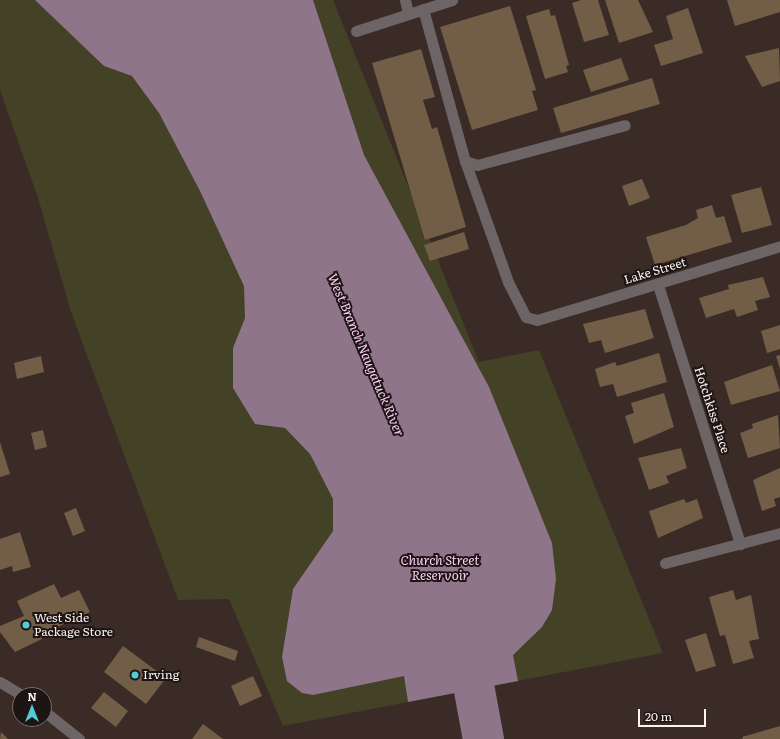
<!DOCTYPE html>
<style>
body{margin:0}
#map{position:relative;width:780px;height:739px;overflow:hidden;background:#3b2b26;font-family:Literata,serif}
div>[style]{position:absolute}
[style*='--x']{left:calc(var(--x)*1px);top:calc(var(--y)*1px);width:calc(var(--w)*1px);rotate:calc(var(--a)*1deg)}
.green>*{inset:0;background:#434126}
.water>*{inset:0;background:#8e758a}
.river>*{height:41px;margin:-20.5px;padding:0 20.5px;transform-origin:20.5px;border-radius:20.5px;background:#8e758a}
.building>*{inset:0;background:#725e47}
.service>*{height:11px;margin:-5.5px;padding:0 5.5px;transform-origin:5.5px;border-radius:5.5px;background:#6c6465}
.minor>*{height:11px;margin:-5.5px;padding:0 5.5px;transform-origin:5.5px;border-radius:5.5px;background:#6c6465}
.tertiary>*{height:11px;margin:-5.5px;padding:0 5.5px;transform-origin:5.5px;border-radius:5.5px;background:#6c6465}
.dots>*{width:11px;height:11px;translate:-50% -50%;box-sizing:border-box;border:2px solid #1c1513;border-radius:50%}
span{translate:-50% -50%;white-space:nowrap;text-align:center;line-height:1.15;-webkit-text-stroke:4px #1c1513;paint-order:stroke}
.street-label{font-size:12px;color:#fdf2ef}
.poi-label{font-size:12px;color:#fdf2ef}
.left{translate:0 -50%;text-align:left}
.water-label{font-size:13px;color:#fdcef6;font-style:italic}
.north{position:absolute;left:12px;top:687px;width:40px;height:40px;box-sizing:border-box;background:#1c1513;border:1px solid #766d6b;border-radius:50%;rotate:0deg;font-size:11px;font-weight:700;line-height:16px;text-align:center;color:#fdf2ef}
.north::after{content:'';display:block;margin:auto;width:14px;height:18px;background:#52ccd6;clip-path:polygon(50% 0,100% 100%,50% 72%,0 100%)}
.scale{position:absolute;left:638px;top:709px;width:68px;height:18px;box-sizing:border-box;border:2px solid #fdf2ef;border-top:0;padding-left:5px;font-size:12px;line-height:14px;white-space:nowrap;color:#fdf2ef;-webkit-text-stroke:3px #1c1513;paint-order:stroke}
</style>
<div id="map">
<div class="green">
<div style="clip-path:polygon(0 0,333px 0,479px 362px,539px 350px,663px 653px,283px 726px,229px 599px,178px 600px,71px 312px,38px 198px,0 90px)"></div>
</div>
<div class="water">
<div style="clip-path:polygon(35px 0,313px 0,364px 155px,489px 387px,552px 543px,556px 579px,552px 610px,542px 627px,513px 655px,518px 681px,408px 702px,404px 676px,313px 695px,302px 693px,287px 681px,282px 657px,293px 589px,333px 531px,333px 499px,310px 454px,285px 428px,255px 424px,233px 388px,233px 348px,245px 318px,244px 286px,200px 191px,159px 113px,132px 76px,104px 66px)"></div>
</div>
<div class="river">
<div style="--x:474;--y:690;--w:50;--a:79.6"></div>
</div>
<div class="building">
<div style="clip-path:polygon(581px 0,598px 0,609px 35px,584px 42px,572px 3px)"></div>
<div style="clip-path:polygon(605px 0,638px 0,653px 32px,619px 43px)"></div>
<div style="clip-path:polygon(727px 0,780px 0,780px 12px,735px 26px)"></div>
<div style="clip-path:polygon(510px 6px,536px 90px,532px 91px,538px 110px,472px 130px,440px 27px)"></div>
<div style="clip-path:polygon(688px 8px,703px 53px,661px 66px,654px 45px,673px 39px,666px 16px)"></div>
<div style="clip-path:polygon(549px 9px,551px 16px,555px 15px,569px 65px,566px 66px,568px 72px,545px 79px,526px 16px)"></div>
<div style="clip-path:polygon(779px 48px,780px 81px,762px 87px,745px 56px)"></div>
<div style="clip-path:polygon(421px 49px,435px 97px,423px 100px,432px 129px,437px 127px,466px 227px,425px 240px,372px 63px)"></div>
<div style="clip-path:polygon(621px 58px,629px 80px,591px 92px,583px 70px)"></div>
<div style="clip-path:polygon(652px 78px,660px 104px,561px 133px,553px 108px)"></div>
<div style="clip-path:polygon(642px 179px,650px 198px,629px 206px,622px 186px)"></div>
<div style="clip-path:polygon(761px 187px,772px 225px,742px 233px,731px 195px)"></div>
<div style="clip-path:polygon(712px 205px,716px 218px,724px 216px,732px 242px,655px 265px,646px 237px,686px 225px,698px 218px,696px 210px)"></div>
<div style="clip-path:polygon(464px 232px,469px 249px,430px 261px,424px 245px)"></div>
<div style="clip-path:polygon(763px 277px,770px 297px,755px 301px,758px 310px,737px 317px,734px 309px,706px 318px,699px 298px,729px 289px,728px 285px)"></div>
<div style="clip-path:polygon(645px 309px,654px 338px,605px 353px,601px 340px,589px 343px,583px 324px)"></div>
<div style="clip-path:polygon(780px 325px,780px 349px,767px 353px,761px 331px)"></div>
<div style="clip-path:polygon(659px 353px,667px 382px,617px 397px,613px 384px,600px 387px,595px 369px,615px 362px,617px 366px)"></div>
<div style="clip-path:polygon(780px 355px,780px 369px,776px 356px)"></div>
<div style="clip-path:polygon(41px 356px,44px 372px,17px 379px,14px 363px)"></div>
<div style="clip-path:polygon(772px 365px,780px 391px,731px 405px,724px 382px)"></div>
<div style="clip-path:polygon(664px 393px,674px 427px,634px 444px,625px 416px,634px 413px,631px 403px)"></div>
<div style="clip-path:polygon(778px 415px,780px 448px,748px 458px,740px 433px,753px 428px,752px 424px)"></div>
<div style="clip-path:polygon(43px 430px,47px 447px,35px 450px,31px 433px)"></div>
<div style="clip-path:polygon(0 442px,10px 474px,0 477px)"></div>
<div style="clip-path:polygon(681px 448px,687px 468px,666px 476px,669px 483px,649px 490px,638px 458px)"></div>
<div style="clip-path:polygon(780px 468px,780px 497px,774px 499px,776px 506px,762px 511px,753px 480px)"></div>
<div style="clip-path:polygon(684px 499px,686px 503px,697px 499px,703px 518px,658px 538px,649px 511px)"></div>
<div style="clip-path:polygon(76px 508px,85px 531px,73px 536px,64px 513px)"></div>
<div style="clip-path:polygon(20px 532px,31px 567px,13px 572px,12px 566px,0 570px,0 539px)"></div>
<div style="clip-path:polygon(54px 584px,61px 598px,79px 590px,90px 612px,40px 635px,42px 639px,15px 652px,0 632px,0 626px,24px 616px,17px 601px)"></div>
<div style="clip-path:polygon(733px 590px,736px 600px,751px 595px,759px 639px,749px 641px,754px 658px,733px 664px,725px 635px,720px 636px,709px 597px)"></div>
<div style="clip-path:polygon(706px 633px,716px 666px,696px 672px,685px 640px)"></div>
<div style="clip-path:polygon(199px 637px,238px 651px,235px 661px,196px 647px)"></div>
<div style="clip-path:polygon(123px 646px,166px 678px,146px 704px,104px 672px)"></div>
<div style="clip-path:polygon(253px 676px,262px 696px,240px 706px,231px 686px)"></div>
<div style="clip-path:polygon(104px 692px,128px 711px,116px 727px,91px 708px)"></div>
<div style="clip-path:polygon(203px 724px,223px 739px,192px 739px)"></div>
<div style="clip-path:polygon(780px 726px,780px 739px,743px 739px,742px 737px)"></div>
<div style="clip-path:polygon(1px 732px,8px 739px,0 739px)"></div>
</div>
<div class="service">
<div style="--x:423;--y:9;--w:158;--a:74.6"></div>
<div style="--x:465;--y:161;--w:13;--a:18"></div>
<div style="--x:477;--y:165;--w:153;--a:-15.1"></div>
<div style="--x:465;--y:161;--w:128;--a:70.4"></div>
<div style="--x:508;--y:282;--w:39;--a:63"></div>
<div style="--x:526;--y:317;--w:11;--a:15"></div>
</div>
<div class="minor">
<div style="--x:405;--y:0;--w:13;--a:77"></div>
<div style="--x:356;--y:31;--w:101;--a:-17.9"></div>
<div style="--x:658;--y:285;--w:272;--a:72.4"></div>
<div style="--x:537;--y:320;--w:254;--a:-16.9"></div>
<div style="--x:665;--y:563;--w:119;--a:-14.6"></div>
</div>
<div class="tertiary">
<div style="--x:0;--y:682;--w:26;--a:31"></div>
<div style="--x:44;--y:711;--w:45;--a:38.7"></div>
</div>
<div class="dots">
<div style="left:26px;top:625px;background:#52ccd6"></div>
<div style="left:135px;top:675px;background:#52ccd6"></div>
</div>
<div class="street-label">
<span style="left:655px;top:271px;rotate:-17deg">Lake Street</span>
<span style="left:712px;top:410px;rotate:72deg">Hotchkiss Place</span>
</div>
<div class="poi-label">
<span class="left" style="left:34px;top:625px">West Side<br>Package Store</span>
<span class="left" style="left:143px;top:675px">Irving</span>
</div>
<div class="water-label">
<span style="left:366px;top:355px;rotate:67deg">West Branch Naugatuck River</span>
<span style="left:440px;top:568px">Church Street<br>Reservoir</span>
</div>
<div class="north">N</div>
<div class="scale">20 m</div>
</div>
